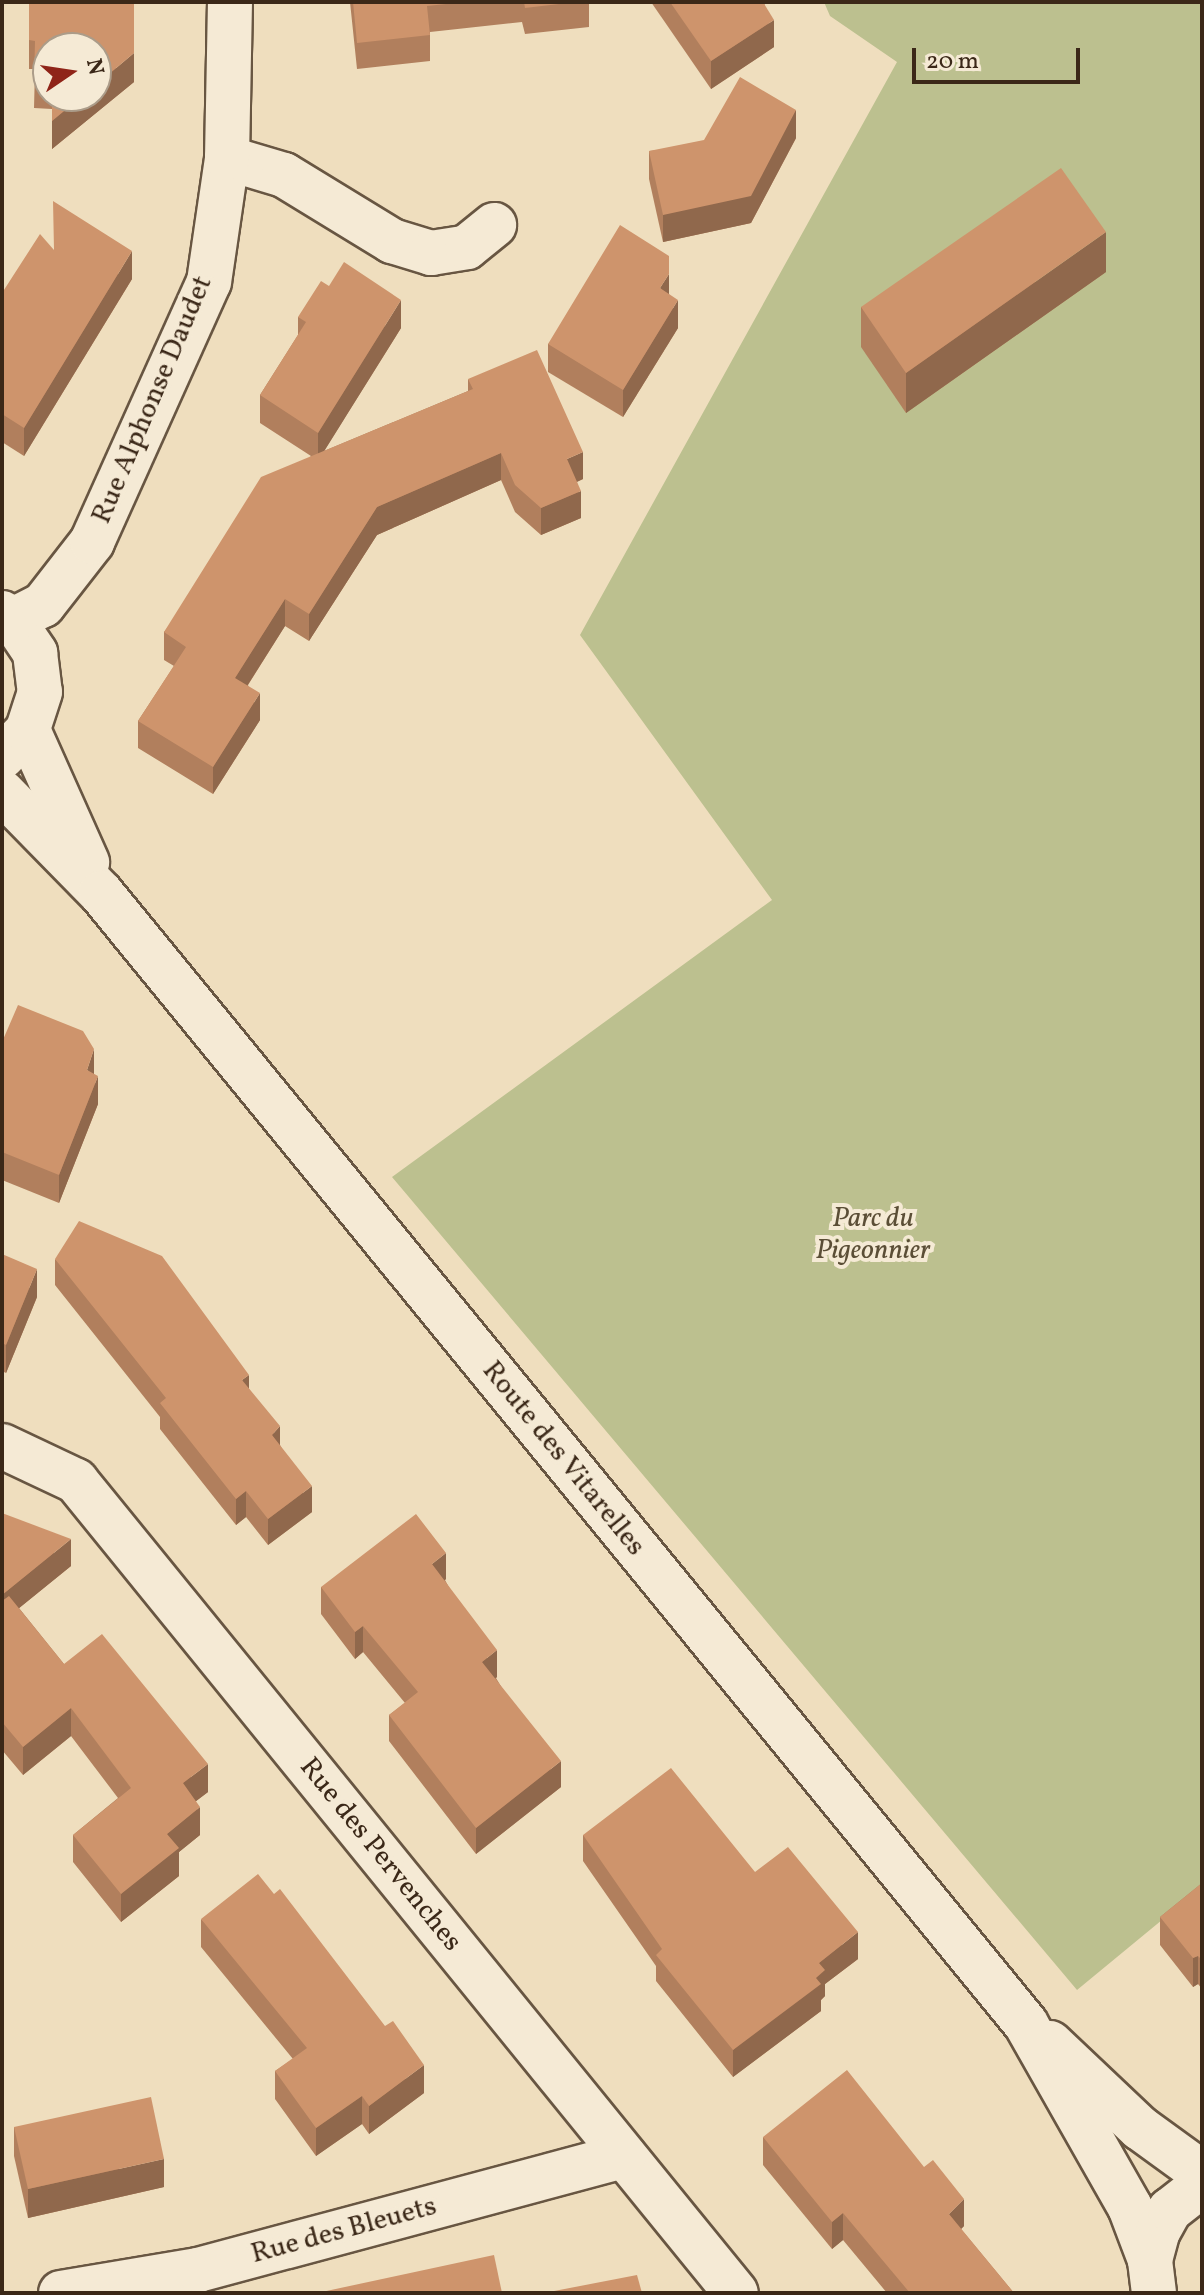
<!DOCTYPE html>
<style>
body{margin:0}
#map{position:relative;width:1204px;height:2295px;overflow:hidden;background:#efdebe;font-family:Vollkorn,serif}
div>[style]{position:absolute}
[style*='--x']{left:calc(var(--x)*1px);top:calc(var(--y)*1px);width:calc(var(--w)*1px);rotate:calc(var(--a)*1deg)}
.green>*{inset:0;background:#bcc08f}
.roads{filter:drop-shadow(2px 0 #685642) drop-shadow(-2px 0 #685642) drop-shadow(0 2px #685642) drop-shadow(0 -2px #685642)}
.street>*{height:44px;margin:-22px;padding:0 22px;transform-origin:22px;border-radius:22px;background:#f5ead5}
.secondary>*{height:44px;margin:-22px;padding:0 22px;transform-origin:22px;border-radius:22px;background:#f5ead5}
.wall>*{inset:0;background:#b17f5d}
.shaded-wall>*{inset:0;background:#90684c}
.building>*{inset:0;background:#ce946c}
span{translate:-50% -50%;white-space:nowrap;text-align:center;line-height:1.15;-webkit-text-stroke:8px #f5ead5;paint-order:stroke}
.street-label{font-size:28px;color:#3b2818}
.park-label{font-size:28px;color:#5b4e36;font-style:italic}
.frame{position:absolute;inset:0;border:4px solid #3b2818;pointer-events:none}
.north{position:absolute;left:32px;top:32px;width:80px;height:80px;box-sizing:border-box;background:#f5ead5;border:2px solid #ab9c89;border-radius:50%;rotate:77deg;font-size:22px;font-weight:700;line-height:32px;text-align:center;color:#3b2818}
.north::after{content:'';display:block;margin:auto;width:28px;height:36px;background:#8f2418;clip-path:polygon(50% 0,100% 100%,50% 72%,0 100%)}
.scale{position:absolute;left:912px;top:48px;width:168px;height:36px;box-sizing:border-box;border:4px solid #3b2818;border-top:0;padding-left:10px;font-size:24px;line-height:28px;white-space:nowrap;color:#3b2818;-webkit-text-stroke:6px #f5ead5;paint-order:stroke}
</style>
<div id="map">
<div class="green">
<div style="clip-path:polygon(824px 2px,1202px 2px,1202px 1887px,1077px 1990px,392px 1177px,772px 900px,580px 635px,897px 62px,830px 16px)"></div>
</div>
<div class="roads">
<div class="street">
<div style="--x:227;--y:158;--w:59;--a:16.6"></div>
<div style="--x:284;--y:175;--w:127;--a:31.4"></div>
<div style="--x:392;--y:241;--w:41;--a:17.1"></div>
<div style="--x:431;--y:253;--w:36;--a:-9"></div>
<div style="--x:467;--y:247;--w:35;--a:-39"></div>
<div style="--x:2;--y:1446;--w:82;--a:25.3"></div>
<div style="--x:76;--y:1481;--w:1046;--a:50.9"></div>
<div style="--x:61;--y:2293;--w:139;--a:-9.5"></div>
<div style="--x:198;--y:2270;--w:441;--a:-15"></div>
</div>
<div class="secondary">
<div style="--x:2;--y:613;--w:13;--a:32"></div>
<div style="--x:13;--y:620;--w:40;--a:56"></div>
<div style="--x:35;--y:653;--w:39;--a:83"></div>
<div style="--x:40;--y:692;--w:40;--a:108"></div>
<div style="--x:28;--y:730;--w:37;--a:134"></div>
<div style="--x:13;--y:620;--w:34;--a:-27"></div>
<div style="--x:43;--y:605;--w:80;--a:-52.1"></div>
<div style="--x:92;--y:542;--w:285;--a:-65.8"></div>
<div style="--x:209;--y:282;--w:125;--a:-81.7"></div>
<div style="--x:227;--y:158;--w:156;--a:-88.9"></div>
<div style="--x:28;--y:730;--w:145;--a:65.9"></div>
<div style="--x:2;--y:792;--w:141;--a:45.6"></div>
<div style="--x:101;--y:893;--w:1461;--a:50.72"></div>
<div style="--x:1026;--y:2024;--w:210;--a:60.4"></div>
<div style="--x:1130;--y:2207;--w:57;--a:69.3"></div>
<div style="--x:1050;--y:2043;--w:124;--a:43.4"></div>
<div style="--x:1140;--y:2128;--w:77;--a:36"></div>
<div style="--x:1154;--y:2293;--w:33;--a:-97"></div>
<div style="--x:1150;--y:2260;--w:28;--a:-75"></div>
<div style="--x:1157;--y:2233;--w:26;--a:-61"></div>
<div style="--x:1170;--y:2210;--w:41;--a:-38"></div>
</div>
</div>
<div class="wall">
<div style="clip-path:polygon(evenodd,29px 2px,134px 82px,52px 149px,52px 109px,34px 108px,35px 69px,29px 69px,29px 2px,48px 48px,96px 96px,48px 96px,48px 48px)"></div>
<div style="clip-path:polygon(350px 2px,589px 2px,589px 27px,525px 34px,522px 22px,430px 32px,430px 61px,357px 69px)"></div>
<div style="clip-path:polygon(651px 2px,764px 2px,774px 47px,711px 89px)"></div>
<div style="clip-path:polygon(796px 138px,751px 223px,663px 242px,649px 179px,649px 151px)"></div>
<div style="clip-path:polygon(53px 250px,132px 279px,24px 456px,2px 442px,2px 293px)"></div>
<div style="clip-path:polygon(1106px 272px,906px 413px,861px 347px,861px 307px)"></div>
<div style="clip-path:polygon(669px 294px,678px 328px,623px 417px,548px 372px,548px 344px)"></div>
<div style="clip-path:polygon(298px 317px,401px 328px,324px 451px,468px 391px,468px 379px,583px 479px,577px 482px,581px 518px,541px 535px,515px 512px,501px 480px,377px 535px,309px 641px,285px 626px,248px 685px,260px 720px,213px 794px,138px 748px,138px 721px,174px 666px,164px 660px,164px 632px,311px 456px,260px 423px,260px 395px,298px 335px)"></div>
<div style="clip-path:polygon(2px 1042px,94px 1074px,98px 1104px,59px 1203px,2px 1180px)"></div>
<div style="clip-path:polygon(2px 1254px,37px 1297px,6px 1373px,2px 1371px)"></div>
<div style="clip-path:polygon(55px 1259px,249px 1389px,280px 1445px,312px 1512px,268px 1545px,246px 1517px,236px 1525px,160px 1429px,160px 1417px,55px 1285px)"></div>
<div style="clip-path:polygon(2px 1513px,71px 1566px,19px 1608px,64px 1664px,208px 1792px,196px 1801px,200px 1835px,179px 1852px,179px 1876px,121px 1922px,73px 1862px,73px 1835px,118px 1798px,71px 1736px,23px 1775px,2px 1750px)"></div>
<div style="clip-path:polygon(446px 1579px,445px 1580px,497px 1677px,496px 1678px,561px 1787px,476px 1854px,389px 1741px,389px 1715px,405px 1703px,363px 1652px,355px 1659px,321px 1614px,321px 1587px)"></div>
<div style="clip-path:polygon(583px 1835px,755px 1872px,858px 1959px,825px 1984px,825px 1996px,821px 2000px,821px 2011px,733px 2077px,656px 1981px,656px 1966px,583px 1861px)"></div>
<div style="clip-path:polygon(1202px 1883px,1202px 1989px,1198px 1984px,1193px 1987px,1160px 1945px,1160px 1917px)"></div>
<div style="clip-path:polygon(201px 1919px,424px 2093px,369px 2134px,362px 2124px,316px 2156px,275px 2099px,275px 2071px,293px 2059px,201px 1947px)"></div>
<div style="clip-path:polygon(14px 2127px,164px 2187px,28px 2218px,14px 2156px)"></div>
<div style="clip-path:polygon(763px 2137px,964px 2226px,961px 2229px,1014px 2293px,887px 2293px,843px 2240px,832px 2249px,763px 2165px)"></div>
</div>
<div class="shaded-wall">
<div style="clip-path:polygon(774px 20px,774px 47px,711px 89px,711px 61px)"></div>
<div style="clip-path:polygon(134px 53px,134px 82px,52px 149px,52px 121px,82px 96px,96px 96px,96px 85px)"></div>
<div style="clip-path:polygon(796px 110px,796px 138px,751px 223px,663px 242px,663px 215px)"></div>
<div style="clip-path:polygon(1106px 232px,1106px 272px,906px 413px,906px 373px)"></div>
<div style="clip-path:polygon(132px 251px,132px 279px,24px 456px,24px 428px)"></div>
<div style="clip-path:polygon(669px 274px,669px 302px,660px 288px)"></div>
<div style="clip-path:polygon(401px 300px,401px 328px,318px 461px,318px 433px)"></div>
<div style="clip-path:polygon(678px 300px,678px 328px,623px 417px,623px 390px)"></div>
<div style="clip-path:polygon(583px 452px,583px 479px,567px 486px,567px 459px)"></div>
<div style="clip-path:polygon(501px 453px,501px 480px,377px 535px,309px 641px,309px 614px,377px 507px)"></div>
<div style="clip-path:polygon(581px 491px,581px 518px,541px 535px,541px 508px)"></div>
<div style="clip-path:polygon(285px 599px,285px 626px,235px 705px,235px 678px)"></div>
<div style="clip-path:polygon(260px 693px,260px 720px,213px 794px,213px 767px)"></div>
<div style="clip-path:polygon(94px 1049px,94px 1076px,87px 1070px)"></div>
<div style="clip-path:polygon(98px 1076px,98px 1104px,59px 1203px,59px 1175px)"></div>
<div style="clip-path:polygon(37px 1269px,37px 1297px,6px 1373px,6px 1345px)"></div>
<div style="clip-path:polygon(249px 1375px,249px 1401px,242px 1380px)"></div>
<div style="clip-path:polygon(280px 1426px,280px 1452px,272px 1435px)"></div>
<div style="clip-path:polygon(312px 1486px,312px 1512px,268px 1545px,268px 1519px)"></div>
<div style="clip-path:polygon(246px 1491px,246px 1517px,236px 1525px,236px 1499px)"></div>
<div style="clip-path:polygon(71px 1539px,71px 1566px,2px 1622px,2px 1595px)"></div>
<div style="clip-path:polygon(446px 1553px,446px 1579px,432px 1590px,432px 1564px)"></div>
<div style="clip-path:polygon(363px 1626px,363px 1652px,355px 1659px,355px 1632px)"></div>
<div style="clip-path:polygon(497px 1650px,497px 1677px,482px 1688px,482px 1662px)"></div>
<div style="clip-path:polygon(71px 1708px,71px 1736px,23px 1775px,23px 1747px)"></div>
<div style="clip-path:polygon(561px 1761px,561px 1787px,476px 1854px,476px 1828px)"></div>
<div style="clip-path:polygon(208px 1764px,208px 1792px,183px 1811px,183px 1783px)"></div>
<div style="clip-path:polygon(200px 1807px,200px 1835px,179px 1852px,179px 1876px,121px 1922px,121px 1894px,167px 1834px)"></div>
<div style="clip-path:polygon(858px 1932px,858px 1959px,825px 1984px,825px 1996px,821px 2000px,821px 2011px,733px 2077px,733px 2050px,816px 1978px,819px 1963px)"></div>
<div style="clip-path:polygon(1198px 1956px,1198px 1984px,1193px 1987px,1193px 1958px)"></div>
<div style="clip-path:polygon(424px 2065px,424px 2093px,369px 2134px,369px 2106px)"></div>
<div style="clip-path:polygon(362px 2096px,362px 2124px,316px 2156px,316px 2128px)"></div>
<div style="clip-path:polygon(164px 2159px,164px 2187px,28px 2218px,28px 2189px)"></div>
<div style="clip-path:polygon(964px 2199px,964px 2226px,949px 2241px,949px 2214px)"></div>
<div style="clip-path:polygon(843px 2213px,843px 2240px,832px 2249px,832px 2222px)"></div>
</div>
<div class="building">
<div style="clip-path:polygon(29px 2px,134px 2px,134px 53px,96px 85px,96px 48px,48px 48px,48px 80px,34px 80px,35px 41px,29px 40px)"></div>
<div style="clip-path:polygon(353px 2px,465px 2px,427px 6px,430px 35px,357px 43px)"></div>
<div style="clip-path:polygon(524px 2px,576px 2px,525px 8px)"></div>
<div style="clip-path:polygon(670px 2px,763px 2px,774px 20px,711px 61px)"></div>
<div style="clip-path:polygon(740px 77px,796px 110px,751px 196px,663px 215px,649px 151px,704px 140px)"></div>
<div style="clip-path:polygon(52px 96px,82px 96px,52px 121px)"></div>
<div style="clip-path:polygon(1061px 168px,1106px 232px,906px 373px,861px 307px)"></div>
<div style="clip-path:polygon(53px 201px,132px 251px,24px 428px,2px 414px,2px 293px,40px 234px,54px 250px)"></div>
<div style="clip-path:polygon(620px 225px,669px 256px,669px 274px,660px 288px,678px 300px,623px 390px,548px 344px)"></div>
<div style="clip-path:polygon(344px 262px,401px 300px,318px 433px,260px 395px,306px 322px,298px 317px,321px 281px,329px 286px)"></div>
<div style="clip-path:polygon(537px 350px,583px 452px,567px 459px,581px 491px,541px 508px,515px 485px,501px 453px,377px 507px,309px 614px,285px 599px,235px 678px,260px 693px,213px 767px,138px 721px,186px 647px,164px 632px,261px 477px,473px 389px,468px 379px)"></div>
<div style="clip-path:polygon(18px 1005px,83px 1031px,94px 1049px,87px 1070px,98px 1076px,59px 1175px,2px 1152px,2px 1042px)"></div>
<div style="clip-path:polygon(79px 1221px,162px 1256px,249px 1375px,242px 1380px,280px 1426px,272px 1435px,312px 1486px,268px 1519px,246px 1491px,236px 1499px,160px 1403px,166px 1398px,55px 1259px)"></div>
<div style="clip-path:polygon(2px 1254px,37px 1269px,6px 1345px,2px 1343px)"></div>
<div style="clip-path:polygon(2px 1513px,71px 1539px,2px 1595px)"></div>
<div style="clip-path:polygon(416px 1514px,446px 1553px,432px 1564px,497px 1650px,482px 1662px,561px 1761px,476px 1828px,389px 1715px,418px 1692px,363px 1626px,355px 1632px,321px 1587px)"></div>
<div style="clip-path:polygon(9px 1596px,64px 1664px,102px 1634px,208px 1764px,183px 1783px,200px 1807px,167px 1834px,179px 1848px,121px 1894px,73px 1835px,131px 1788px,71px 1708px,23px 1747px,2px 1722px,2px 1601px)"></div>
<div style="clip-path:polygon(671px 1768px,755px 1872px,788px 1847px,858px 1932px,819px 1963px,825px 1970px,816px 1978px,821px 1984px,733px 2050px,656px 1955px,662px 1949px,583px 1835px)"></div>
<div style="clip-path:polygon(258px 1874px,274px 1894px,280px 1889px,385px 2026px,393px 2021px,424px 2065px,369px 2106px,362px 2096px,316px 2128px,275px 2071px,307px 2048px,201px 1919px)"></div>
<div style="clip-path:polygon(1202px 1883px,1202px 1960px,1198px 1956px,1193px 1958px,1160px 1917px)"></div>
<div style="clip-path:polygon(847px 2070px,924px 2167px,933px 2160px,964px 2199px,949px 2214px,1014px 2293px,910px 2293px,843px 2213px,832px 2222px,763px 2137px)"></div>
<div style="clip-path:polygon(151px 2097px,164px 2159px,28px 2189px,14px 2127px)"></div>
<div style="clip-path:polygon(494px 2255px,502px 2293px,317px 2293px)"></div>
<div style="clip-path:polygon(637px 2275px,642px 2293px,550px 2293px,549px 2292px)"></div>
</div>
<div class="street-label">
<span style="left:153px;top:400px;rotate:-67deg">Rue Alphonse Daudet</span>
<span style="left:563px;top:1459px;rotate:51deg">Route des Vitarelles</span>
<span style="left:380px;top:1855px;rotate:51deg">Rue des Pervenches</span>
<span style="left:344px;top:2231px;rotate:-15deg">Rue des Bleuets</span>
</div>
<div class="park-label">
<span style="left:873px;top:1235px">Parc du<br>Pigeonnier</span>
</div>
<div class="frame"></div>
<div class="north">N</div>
<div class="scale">20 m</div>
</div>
